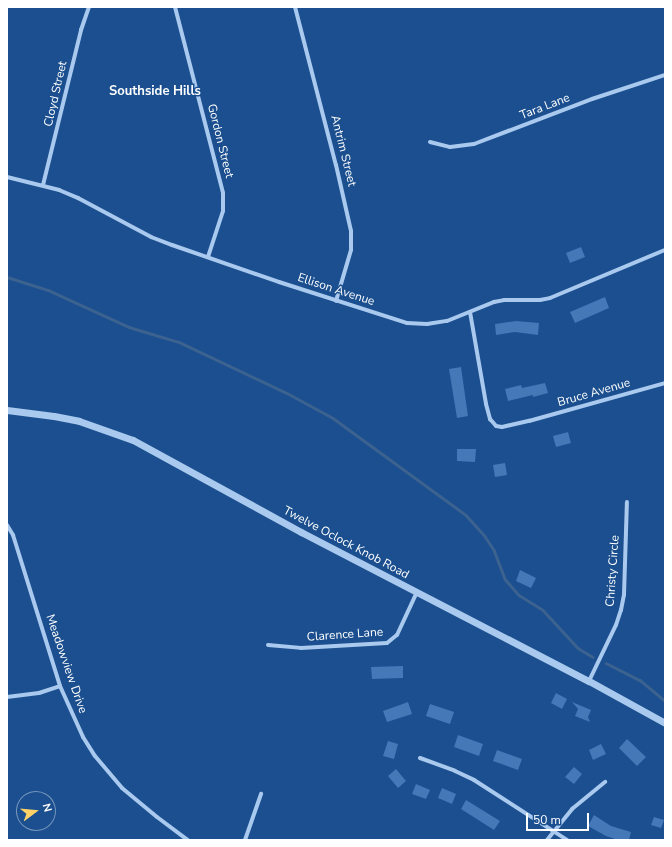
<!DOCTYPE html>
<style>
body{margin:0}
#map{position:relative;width:672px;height:847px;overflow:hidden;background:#1b4f8f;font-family:"Nunito Sans",sans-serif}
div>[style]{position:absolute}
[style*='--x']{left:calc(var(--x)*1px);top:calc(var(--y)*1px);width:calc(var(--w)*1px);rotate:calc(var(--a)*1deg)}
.stream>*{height:2.5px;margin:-1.25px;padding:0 1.25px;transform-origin:1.25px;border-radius:1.25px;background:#3c6290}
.building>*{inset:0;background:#4478b7}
.minor>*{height:4px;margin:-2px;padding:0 2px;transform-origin:2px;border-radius:2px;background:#a9c9ee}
.tertiary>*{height:7px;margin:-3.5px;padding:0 3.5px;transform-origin:3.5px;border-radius:3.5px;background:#a9c9ee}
span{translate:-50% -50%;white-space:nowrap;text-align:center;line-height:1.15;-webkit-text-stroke:3px #1b4f8f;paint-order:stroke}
.street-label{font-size:12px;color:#fff}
.neighbourhood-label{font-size:13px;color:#fff;font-weight:700}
.frame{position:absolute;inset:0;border:8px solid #fff;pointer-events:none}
.north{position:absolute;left:16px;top:791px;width:40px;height:40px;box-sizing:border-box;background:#1b4f8f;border:1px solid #7695bc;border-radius:50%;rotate:74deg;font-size:11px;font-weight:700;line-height:16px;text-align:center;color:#fff}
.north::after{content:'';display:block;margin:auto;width:14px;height:18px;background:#ffd166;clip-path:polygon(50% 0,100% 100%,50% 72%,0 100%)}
.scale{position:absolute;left:526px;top:813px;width:63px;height:18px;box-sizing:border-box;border:2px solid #fff;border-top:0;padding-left:5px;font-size:12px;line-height:14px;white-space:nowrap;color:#fff;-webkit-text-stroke:3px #1b4f8f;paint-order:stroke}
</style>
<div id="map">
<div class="stream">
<div style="--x:7;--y:277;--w:43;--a:17.6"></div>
<div style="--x:48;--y:290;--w:89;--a:24.6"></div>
<div style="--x:129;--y:327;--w:52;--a:16.7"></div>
<div style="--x:179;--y:342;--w:119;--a:25.3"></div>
<div style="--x:287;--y:393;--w:52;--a:28.5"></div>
<div style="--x:333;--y:418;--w:165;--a:36.1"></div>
<div style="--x:466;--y:515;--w:27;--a:48"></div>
<div style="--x:484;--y:535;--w:18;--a:56"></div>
<div style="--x:494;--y:550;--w:31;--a:69"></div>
<div style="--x:505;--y:579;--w:21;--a:49"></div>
<div style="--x:519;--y:595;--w:28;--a:32"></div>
<div style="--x:543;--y:610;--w:52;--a:47.4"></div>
<div style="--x:578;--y:648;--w:17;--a:31"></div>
<div style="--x:606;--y:663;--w:38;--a:27"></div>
<div style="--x:640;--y:680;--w:33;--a:40"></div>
</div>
<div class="building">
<div style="clip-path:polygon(581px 247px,585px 257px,570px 263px,566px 253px)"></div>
<div style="clip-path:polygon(605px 297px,609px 308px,575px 323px,570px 312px)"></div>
<div style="clip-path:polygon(516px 321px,539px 323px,538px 335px,515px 332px,496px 335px,495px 324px)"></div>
<div style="clip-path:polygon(461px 367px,468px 416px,457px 418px,449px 369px)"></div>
<div style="clip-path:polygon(545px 383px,548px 393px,533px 397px,533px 395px,508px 401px,505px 389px,521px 385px,522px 388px)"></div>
<div style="clip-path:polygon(568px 432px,571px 443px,556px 447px,553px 436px)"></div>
<div style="clip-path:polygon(457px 449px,476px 449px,475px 462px,457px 461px)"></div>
<div style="clip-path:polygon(505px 463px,507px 475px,495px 477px,493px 465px)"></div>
<div style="clip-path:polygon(520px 570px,536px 578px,531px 588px,516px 581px)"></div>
<div style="clip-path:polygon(403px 666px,403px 678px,372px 679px,371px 667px)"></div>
<div style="clip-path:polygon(556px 693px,567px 699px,562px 709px,551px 703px)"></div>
<div style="clip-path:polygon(408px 702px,412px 714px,387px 722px,383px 711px)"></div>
<div style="clip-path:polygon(572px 702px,591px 710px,588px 717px,590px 722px,575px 716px,578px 709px)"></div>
<div style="clip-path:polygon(430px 704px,454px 712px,450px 724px,426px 716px)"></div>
<div style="clip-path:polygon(458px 735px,483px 744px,479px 756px,454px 747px)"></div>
<div style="clip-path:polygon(627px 739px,646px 757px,637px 766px,619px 748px)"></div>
<div style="clip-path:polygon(388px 741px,398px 744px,394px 759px,383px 756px)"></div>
<div style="clip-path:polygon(601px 744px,606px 754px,593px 760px,589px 750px)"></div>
<div style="clip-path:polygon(497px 750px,522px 759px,518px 770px,493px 761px)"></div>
<div style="clip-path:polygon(574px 767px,582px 774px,574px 784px,565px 777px)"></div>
<div style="clip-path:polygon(396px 769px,406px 781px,398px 788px,388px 776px)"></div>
<div style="clip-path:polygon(416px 784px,430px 790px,426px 799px,412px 794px)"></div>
<div style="clip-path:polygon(442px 788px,456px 794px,452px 804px,438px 798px)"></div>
<div style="clip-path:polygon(466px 800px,500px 821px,494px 830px,461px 809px)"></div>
<div style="clip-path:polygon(594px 815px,611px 826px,631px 832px,629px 840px,618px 840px,606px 836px,588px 826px)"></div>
<div style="clip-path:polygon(654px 817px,664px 820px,661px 828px,651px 825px)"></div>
</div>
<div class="minor">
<div style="--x:175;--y:7;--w:192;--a:75.5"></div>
<div style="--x:223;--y:193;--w:18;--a:90"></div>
<div style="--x:223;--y:211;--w:48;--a:108.1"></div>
<div style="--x:295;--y:7;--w:163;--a:75.5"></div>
<div style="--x:336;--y:165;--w:68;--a:77.2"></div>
<div style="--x:351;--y:231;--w:19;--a:90"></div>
<div style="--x:351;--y:250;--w:53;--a:106.4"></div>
<div style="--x:430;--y:142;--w:21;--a:14"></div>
<div style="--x:450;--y:147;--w:24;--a:-7"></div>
<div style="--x:474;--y:144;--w:126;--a:-20.9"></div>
<div style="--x:592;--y:99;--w:77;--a:-18.2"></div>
<div style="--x:7;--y:177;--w:54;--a:14"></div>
<div style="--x:59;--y:190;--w:21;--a:23"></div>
<div style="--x:78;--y:198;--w:83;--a:28.1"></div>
<div style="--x:151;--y:237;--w:22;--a:21"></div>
<div style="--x:172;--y:245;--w:113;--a:19.1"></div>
<div style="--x:279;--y:282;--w:134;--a:17.8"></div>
<div style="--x:407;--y:323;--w:20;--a:3"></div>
<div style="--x:427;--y:324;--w:20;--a:-9"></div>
<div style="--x:447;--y:321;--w:51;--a:-22"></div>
<div style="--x:494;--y:302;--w:10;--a:-11"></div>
<div style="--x:504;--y:300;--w:36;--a:0"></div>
<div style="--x:540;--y:300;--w:10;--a:-11"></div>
<div style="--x:550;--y:298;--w:125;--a:-22.7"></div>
<div style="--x:43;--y:185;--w:160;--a:-76.2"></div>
<div style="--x:81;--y:30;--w:24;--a:-71"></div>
<div style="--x:470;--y:312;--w:93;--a:80.1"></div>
<div style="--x:486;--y:404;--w:16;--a:75"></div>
<div style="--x:490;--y:419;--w:9;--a:49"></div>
<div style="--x:496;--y:426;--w:6;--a:9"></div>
<div style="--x:502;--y:427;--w:28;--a:-13"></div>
<div style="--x:529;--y:421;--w:141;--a:-15.6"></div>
<div style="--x:7;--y:525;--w:12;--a:59"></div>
<div style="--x:13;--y:535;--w:158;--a:72.7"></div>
<div style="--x:60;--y:686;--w:56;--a:65.7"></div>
<div style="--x:83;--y:737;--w:22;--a:58"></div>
<div style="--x:95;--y:756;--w:42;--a:49.8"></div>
<div style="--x:122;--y:788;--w:45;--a:39.6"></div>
<div style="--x:157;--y:817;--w:39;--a:37"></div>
<div style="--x:268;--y:645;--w:33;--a:5"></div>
<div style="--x:301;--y:648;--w:86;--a:-3.3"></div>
<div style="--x:387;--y:643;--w:13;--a:-39"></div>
<div style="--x:397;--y:635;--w:47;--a:-65.1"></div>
<div style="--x:589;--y:681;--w:62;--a:-64.3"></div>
<div style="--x:616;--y:625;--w:16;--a:-72"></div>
<div style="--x:621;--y:610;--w:15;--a:-79"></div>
<div style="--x:624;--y:595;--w:93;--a:-88.2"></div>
<div style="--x:7;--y:697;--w:32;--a:-7"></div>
<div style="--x:39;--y:693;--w:22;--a:-18"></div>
<div style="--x:420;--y:758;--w:37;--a:20"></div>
<div style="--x:455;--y:771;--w:21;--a:25"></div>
<div style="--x:474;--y:780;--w:111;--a:32.8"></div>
<div style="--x:245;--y:840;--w:49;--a:-70.8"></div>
<div style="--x:547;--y:840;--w:40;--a:-51"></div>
<div style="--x:572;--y:809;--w:43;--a:-39.3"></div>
</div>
<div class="tertiary">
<div style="--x:7;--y:410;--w:47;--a:7.3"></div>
<div style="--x:54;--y:416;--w:25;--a:11"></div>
<div style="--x:79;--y:421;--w:57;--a:19.4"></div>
<div style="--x:133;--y:440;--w:192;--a:28.7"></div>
<div style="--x:301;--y:532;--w:324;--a:27.4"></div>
<div style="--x:589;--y:681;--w:87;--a:28.9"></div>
</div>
<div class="street-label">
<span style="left:56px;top:94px;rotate:-77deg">Cloyd Street</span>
<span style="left:545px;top:107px;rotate:-21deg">Tara Lane</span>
<span style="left:220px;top:141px;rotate:76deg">Gordon Street</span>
<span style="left:343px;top:151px;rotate:76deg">Antrim Street</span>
<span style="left:336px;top:290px;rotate:18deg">Ellison Avenue</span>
<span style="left:594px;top:393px;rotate:-16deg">Bruce Avenue</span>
<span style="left:346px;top:543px;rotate:28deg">Twelve Oclock Knob Road</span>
<span style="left:613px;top:571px;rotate:-86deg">Christy Circle</span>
<span style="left:345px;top:635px;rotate:-4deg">Clarence Lane</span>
<span style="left:66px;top:664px;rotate:71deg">Meadowview Drive</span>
</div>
<div class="neighbourhood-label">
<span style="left:155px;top:91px">Southside Hills</span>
</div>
<div class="frame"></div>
<div class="north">N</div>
<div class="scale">50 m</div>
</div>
